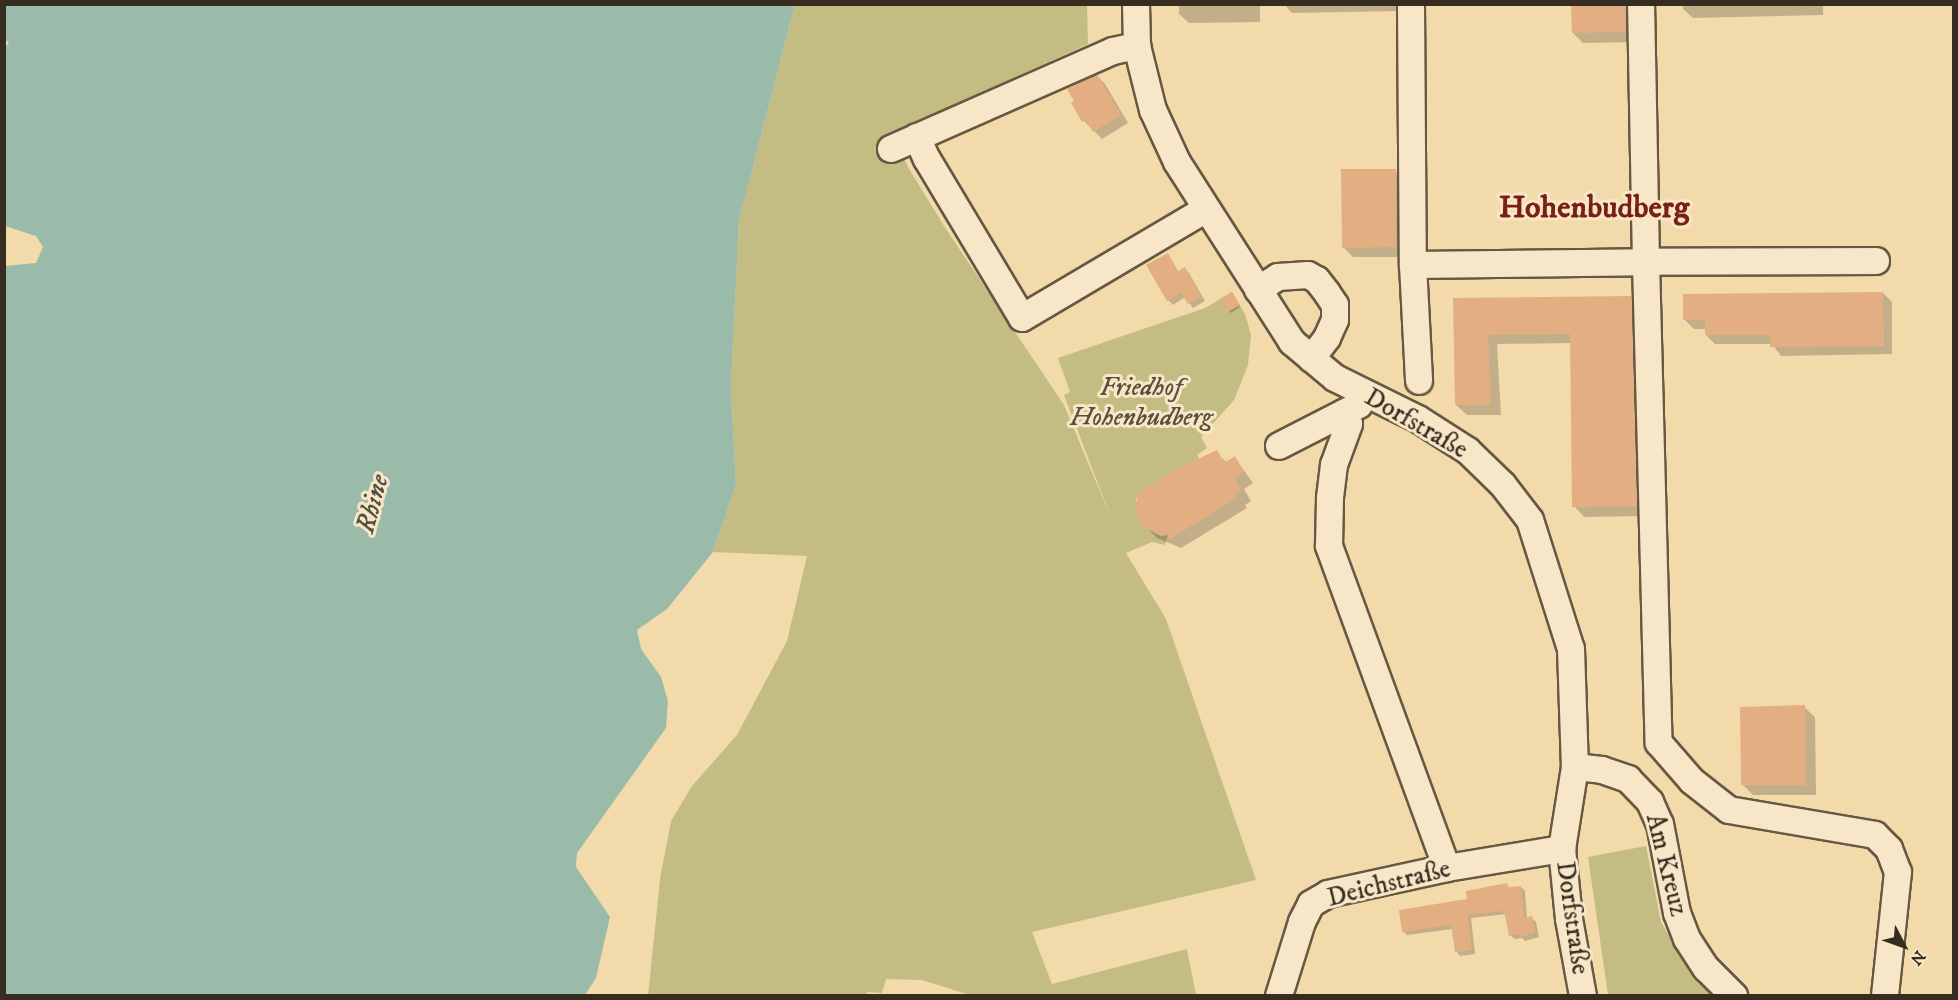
<!DOCTYPE html>
<meta charset="utf-8">
<style>
body{margin:0}
#map{position:relative;width:1958px;height:1000px;overflow:hidden;background:#f3daaa;font-family:"IM FELL DW Pica",serif}
div>[style]{position:absolute}
[style*='--x']{left:calc(var(--x)*1px);top:calc(var(--y)*1px);width:calc(var(--w)*1px);rotate:calc(var(--a)*1deg)}
.green>*{inset:0;background:#c3bd83}
.water>*{inset:0;background:#9bbbaa}
.shadow>*{inset:0;background:#0003}
.building>*{inset:0;background:#e3af82}
.roads{filter:drop-shadow(2px 0 #665842) drop-shadow(-2px 0 #665842) drop-shadow(0 2px #665842) drop-shadow(0 -2px #665842)}
.minor>*{height:26px;margin:-13px;padding:0 13px;transform-origin:13px;border-radius:13px;background:#f7e7c8}
span{translate:-50% -50%;white-space:nowrap;text-align:center;line-height:1.15;-webkit-text-stroke:6px #f7e7c8;paint-order:stroke}
.park-label{font-size:26px;color:#5a5039;font-style:italic}
.street-label{font-size:26px;color:#372c20}
.water-label{font-size:27px;color:#505042;font-style:italic}
.district-label{font-size:32px;color:#7a1f14;font-weight:700}
.frame{position:absolute;inset:0;border:6px solid #372c20;pointer-events:none}
.north{position:absolute;left:1874px;top:916px;width:60px;height:60px;-webkit-text-stroke:4px #f7e7c8;paint-order:stroke;rotate:131deg;font-size:16px;font-weight:700;line-height:24px;text-align:center;color:#372c20}
.north::after{content:'';display:block;margin:auto;width:21px;height:27px;background:#372c20;clip-path:polygon(50% 0,100% 100%,50% 72%,0 100%)}
</style>
<div id="map">
<div class="green">
<div style="clip-path:polygon(795px 5px,1087px 5px,1088px 44px,892px 133px,908px 167px,944px 226px,1064px 405px,1111px 518px,1064px 395px,1070px 392px,1058px 358px,1205px 308px,1232px 292px,1245px 314px,1251px 335px,1248px 365px,1234px 400px,1201px 437px,1207px 448px,1197px 455px,1200px 460px,1173px 471px,1174px 476px,1158px 480px,1158px 484px,1136px 498px,1138px 509px,1135px 512px,1138px 512px,1138px 519px,1142px 518px,1146px 524px,1144px 528px,1155px 530px,1155px 535px,1157px 531px,1168px 534px,1165px 545px,1152px 542px,1126px 553px,1166px 619px,1256px 880px,1032px 932px,1052px 984px,1187px 949px,1196px 995px,973px 996px,922px 980px,886px 979px,882px 993px,867px 992px,867px 995px,648px 996px,660px 879px,671px 821px,692px 786px,737px 735px,787px 641px,807px 556px,713px 552px,736px 484px,731px 386px,739px 220px)"></div>
<div style="clip-path:polygon(1646px 846px,1661px 922px,1694px 979px,1712px 995px,1608px 995px,1588px 857px)"></div>
</div>
<div class="water">
<div style="clip-path:polygon(5px 4px,795px 5px,739px 220px,731px 386px,736px 484px,713px 552px,667px 609px,637px 630px,641px 649px,661px 677px,668px 701px,666px 728px,577px 853px,576px 867px,610px 917px,596px 978px,585px 995px,5px 995px,5px 266px,36px 263px,43px 247px,36px 236px,5px 226px,4px 48px,9px 43px,5px 39px)"></div>
</div>
<div class="shadow">
<div style="clip-path:polygon(1179px 4px,1260px 4px,1260px 22px,1189px 23px,1179px 14px)"></div>
<div style="clip-path:polygon(1284px 4px,1399px 4px,1399px 11px,1292px 13px)"></div>
<div style="clip-path:polygon(1572px 4px,1635px 4px,1635px 42px,1583px 43px,1573px 33px)"></div>
<div style="clip-path:polygon(1683px 4px,1823px 4px,1823px 15px,1693px 18px,1683px 9px)"></div>
<div style="clip-path:polygon(1097px 76px,1105px 84px,1128px 123px,1102px 139px,1084px 121px,1073px 104px)"></div>
<div style="clip-path:polygon(1395px 171px,1405px 181px,1406px 257px,1353px 257px,1343px 247px)"></div>
<div style="clip-path:polygon(1167px 255px,1179px 272px,1184px 269px,1189px 273px,1205px 301px,1193px 308px,1185px 297px,1173px 305px,1168px 300px)"></div>
<div style="clip-path:polygon(1883px 293px,1892px 302px,1892px 354px,1781px 356px,1772px 344px,1715px 344px,1706px 335px,1706px 329px,1694px 329px,1685px 320px)"></div>
<div style="clip-path:polygon(1233px 296px,1240px 307px,1231px 313px,1229px 311px)"></div>
<div style="clip-path:polygon(1631px 297px,1642px 307px,1646px 516px,1584px 517px,1574px 506px,1571px 343px,1497px 344px,1501px 415px,1467px 415px,1456px 405px,1455px 300px)"></div>
<div style="clip-path:polygon(1216px 452px,1227px 463px,1235px 458px,1253px 483px,1244px 489px,1251px 501px,1245px 505px,1247px 508px,1181px 548px,1157px 538px,1146px 527px)"></div>
<div style="clip-path:polygon(1804px 707px,1815px 717px,1816px 795px,1753px 795px,1743px 785px)"></div>
<div style="clip-path:polygon(1507px 885px,1510px 888px,1521px 887px,1525px 891px,1527px 918px,1532px 918px,1536px 922px,1539px 937px,1525px 941px,1522px 938px,1515px 939px,1510px 935px,1507px 914px,1471px 918px,1475px 954px,1460px 956px,1456px 951px,1453px 929px,1407px 935px,1403px 931px,1469px 900px,1486px 891px,1485px 887px)"></div>
</div>
<div class="building">
<div style="clip-path:polygon(1571px 4px,1625px 4px,1626px 32px,1572px 33px)"></div>
<div style="clip-path:polygon(1097px 74px,1121px 115px,1093px 132px,1086px 120px,1082px 122px,1071px 103px,1074px 101px,1067px 89px)"></div>
<div style="clip-path:polygon(1341px 169px,1396px 169px,1396px 247px,1342px 248px)"></div>
<div style="clip-path:polygon(1168px 253px,1178px 271px,1185px 267px,1201px 296px,1188px 304px,1181px 293px,1167px 301px,1146px 265px)"></div>
<div style="clip-path:polygon(1232px 292px,1240px 305px,1227px 312px,1220px 299px)"></div>
<div style="clip-path:polygon(1883px 292px,1884px 346px,1770px 347px,1770px 335px,1705px 335px,1705px 320px,1683px 320px,1683px 294px)"></div>
<div style="clip-path:polygon(1632px 296px,1637px 506px,1572px 507px,1570px 334px,1488px 335px,1491px 405px,1455px 405px,1453px 298px)"></div>
<div style="clip-path:polygon(1217px 450px,1224px 463px,1235px 456px,1244px 472px,1234px 478px,1242px 491px,1236px 494px,1238px 497px,1170px 539px,1167px 535px,1161px 536px,1145px 528px,1135px 513px,1138px 493px,1175px 470px)"></div>
<div style="clip-path:polygon(1805px 705px,1806px 785px,1741px 785px,1740px 707px)"></div>
<div style="clip-path:polygon(1507px 883px,1508px 887px,1521px 886px,1524px 918px,1532px 916px,1535px 932px,1520px 937px,1519px 934px,1509px 936px,1504px 911px,1468px 915px,1472px 950px,1455px 952px,1451px 925px,1402px 932px,1399px 910px,1467px 899px,1466px 891px)"></div>
</div>
<div class="roads">
<div class="minor">
<div style="--x:1136;--y:4;--w:42;--a:88.6"></div>
<div style="--x:1137;--y:46;--w:66;--a:76"></div>
<div style="--x:1153;--y:110;--w:57;--a:65.2"></div>
<div style="--x:1177;--y:162;--w:214;--a:57.4"></div>
<div style="--x:1292;--y:342;--w:56;--a:39.9"></div>
<div style="--x:1335;--y:378;--w:93;--a:26.3"></div>
<div style="--x:1418;--y:419;--w:59;--a:32.6"></div>
<div style="--x:1468;--y:451;--w:49;--a:44.2"></div>
<div style="--x:1503;--y:485;--w:44;--a:52.4"></div>
<div style="--x:1530;--y:520;--w:135;--a:72.4"></div>
<div style="--x:1571;--y:649;--w:118;--a:88.1"></div>
<div style="--x:1575;--y:767;--w:83;--a:99"></div>
<div style="--x:1562;--y:849;--w:70;--a:84.3"></div>
<div style="--x:1569;--y:919;--w:78;--a:79.7"></div>
<div style="--x:1411;--y:4;--w:261;--a:89.6"></div>
<div style="--x:1413;--y:265;--w:233;--a:-0.7"></div>
<div style="--x:1646;--y:262;--w:258;--a:-91.1"></div>
<div style="--x:917;--y:137;--w:24;--a:66"></div>
<div style="--x:927;--y:159;--w:185;--a:59.1"></div>
<div style="--x:1022;--y:318;--w:214;--a:-30.6"></div>
<div style="--x:891;--y:149;--w:243;--a:-23.8"></div>
<div style="--x:1113;--y:51;--w:25;--a:-12"></div>
<div style="--x:1876;--y:261;--w:230;--a:179.8"></div>
<div style="--x:1646;--y:262;--w:481;--a:88.5"></div>
<div style="--x:1659;--y:743;--w:50;--a:49"></div>
<div style="--x:1692;--y:781;--w:47;--a:38.1"></div>
<div style="--x:1729;--y:810;--w:148;--a:9.7"></div>
<div style="--x:1875;--y:835;--w:20;--a:45"></div>
<div style="--x:1889;--y:849;--w:25;--a:69"></div>
<div style="--x:1898;--y:872;--w:125;--a:96"></div>
<div style="--x:1413;--y:265;--w:116;--a:87"></div>
<div style="--x:1258;--y:290;--w:24;--a:-33"></div>
<div style="--x:1278;--y:277;--w:30;--a:-4"></div>
<div style="--x:1308;--y:275;--w:10;--a:29"></div>
<div style="--x:1317;--y:280;--w:16;--a:52"></div>
<div style="--x:1327;--y:293;--w:14;--a:56"></div>
<div style="--x:1335;--y:305;--w:15;--a:90"></div>
<div style="--x:1335;--y:320;--w:20;--a:114"></div>
<div style="--x:1327;--y:338;--w:26;--a:127"></div>
<div style="--x:1344;--y:413;--w:12;--a:66"></div>
<div style="--x:1349;--y:424;--w:44;--a:110.1"></div>
<div style="--x:1334;--y:465;--w:34;--a:97"></div>
<div style="--x:1330;--y:499;--w:47;--a:91.2"></div>
<div style="--x:1329;--y:546;--w:343;--a:69.9"></div>
<div style="--x:1279;--y:446;--w:90;--a:-27.1"></div>
<div style="--x:1575;--y:767;--w:27;--a:6"></div>
<div style="--x:1602;--y:770;--w:28;--a:19"></div>
<div style="--x:1628;--y:779;--w:32;--a:46"></div>
<div style="--x:1650;--y:802;--w:24;--a:66"></div>
<div style="--x:1660;--y:824;--w:91;--a:79.2"></div>
<div style="--x:1677;--y:913;--w:28;--a:69"></div>
<div style="--x:1687;--y:939;--w:35;--a:57"></div>
<div style="--x:1706;--y:968;--w:40;--a:45"></div>
<div style="--x:1279;--y:996;--w:77;--a:-72.7"></div>
<div style="--x:1302;--y:922;--w:20;--a:-63"></div>
<div style="--x:1311;--y:904;--w:20;--a:-30"></div>
<div style="--x:1328;--y:894;--w:122;--a:-12.3"></div>
<div style="--x:1447;--y:868;--w:117;--a:-9.4"></div>
</div>
</div>
<div class="park-label">
<span style="left:1141px;top:403px">Friedhof<br>Hohenbudberg</span>
</div>
<div class="street-label">
<span style="left:1416px;top:424px;rotate:30deg">Dorfstraße</span>
<span style="left:1666px;top:865px;rotate:76deg">Am Kreuz</span>
<span style="left:1389px;top:884px;rotate:-14deg">Deichstraße</span>
<span style="left:1572px;top:918px;rotate:82deg">Dorfstraße</span>
</div>
<div class="water-label">
<span style="left:373px;top:504px;rotate:-75deg">Rhine</span>
</div>
<div class="district-label">
<span style="left:1594px;top:208px">Hohenbudberg</span>
</div>
<div class="frame"></div>
<div class="north">N</div>
</div>
